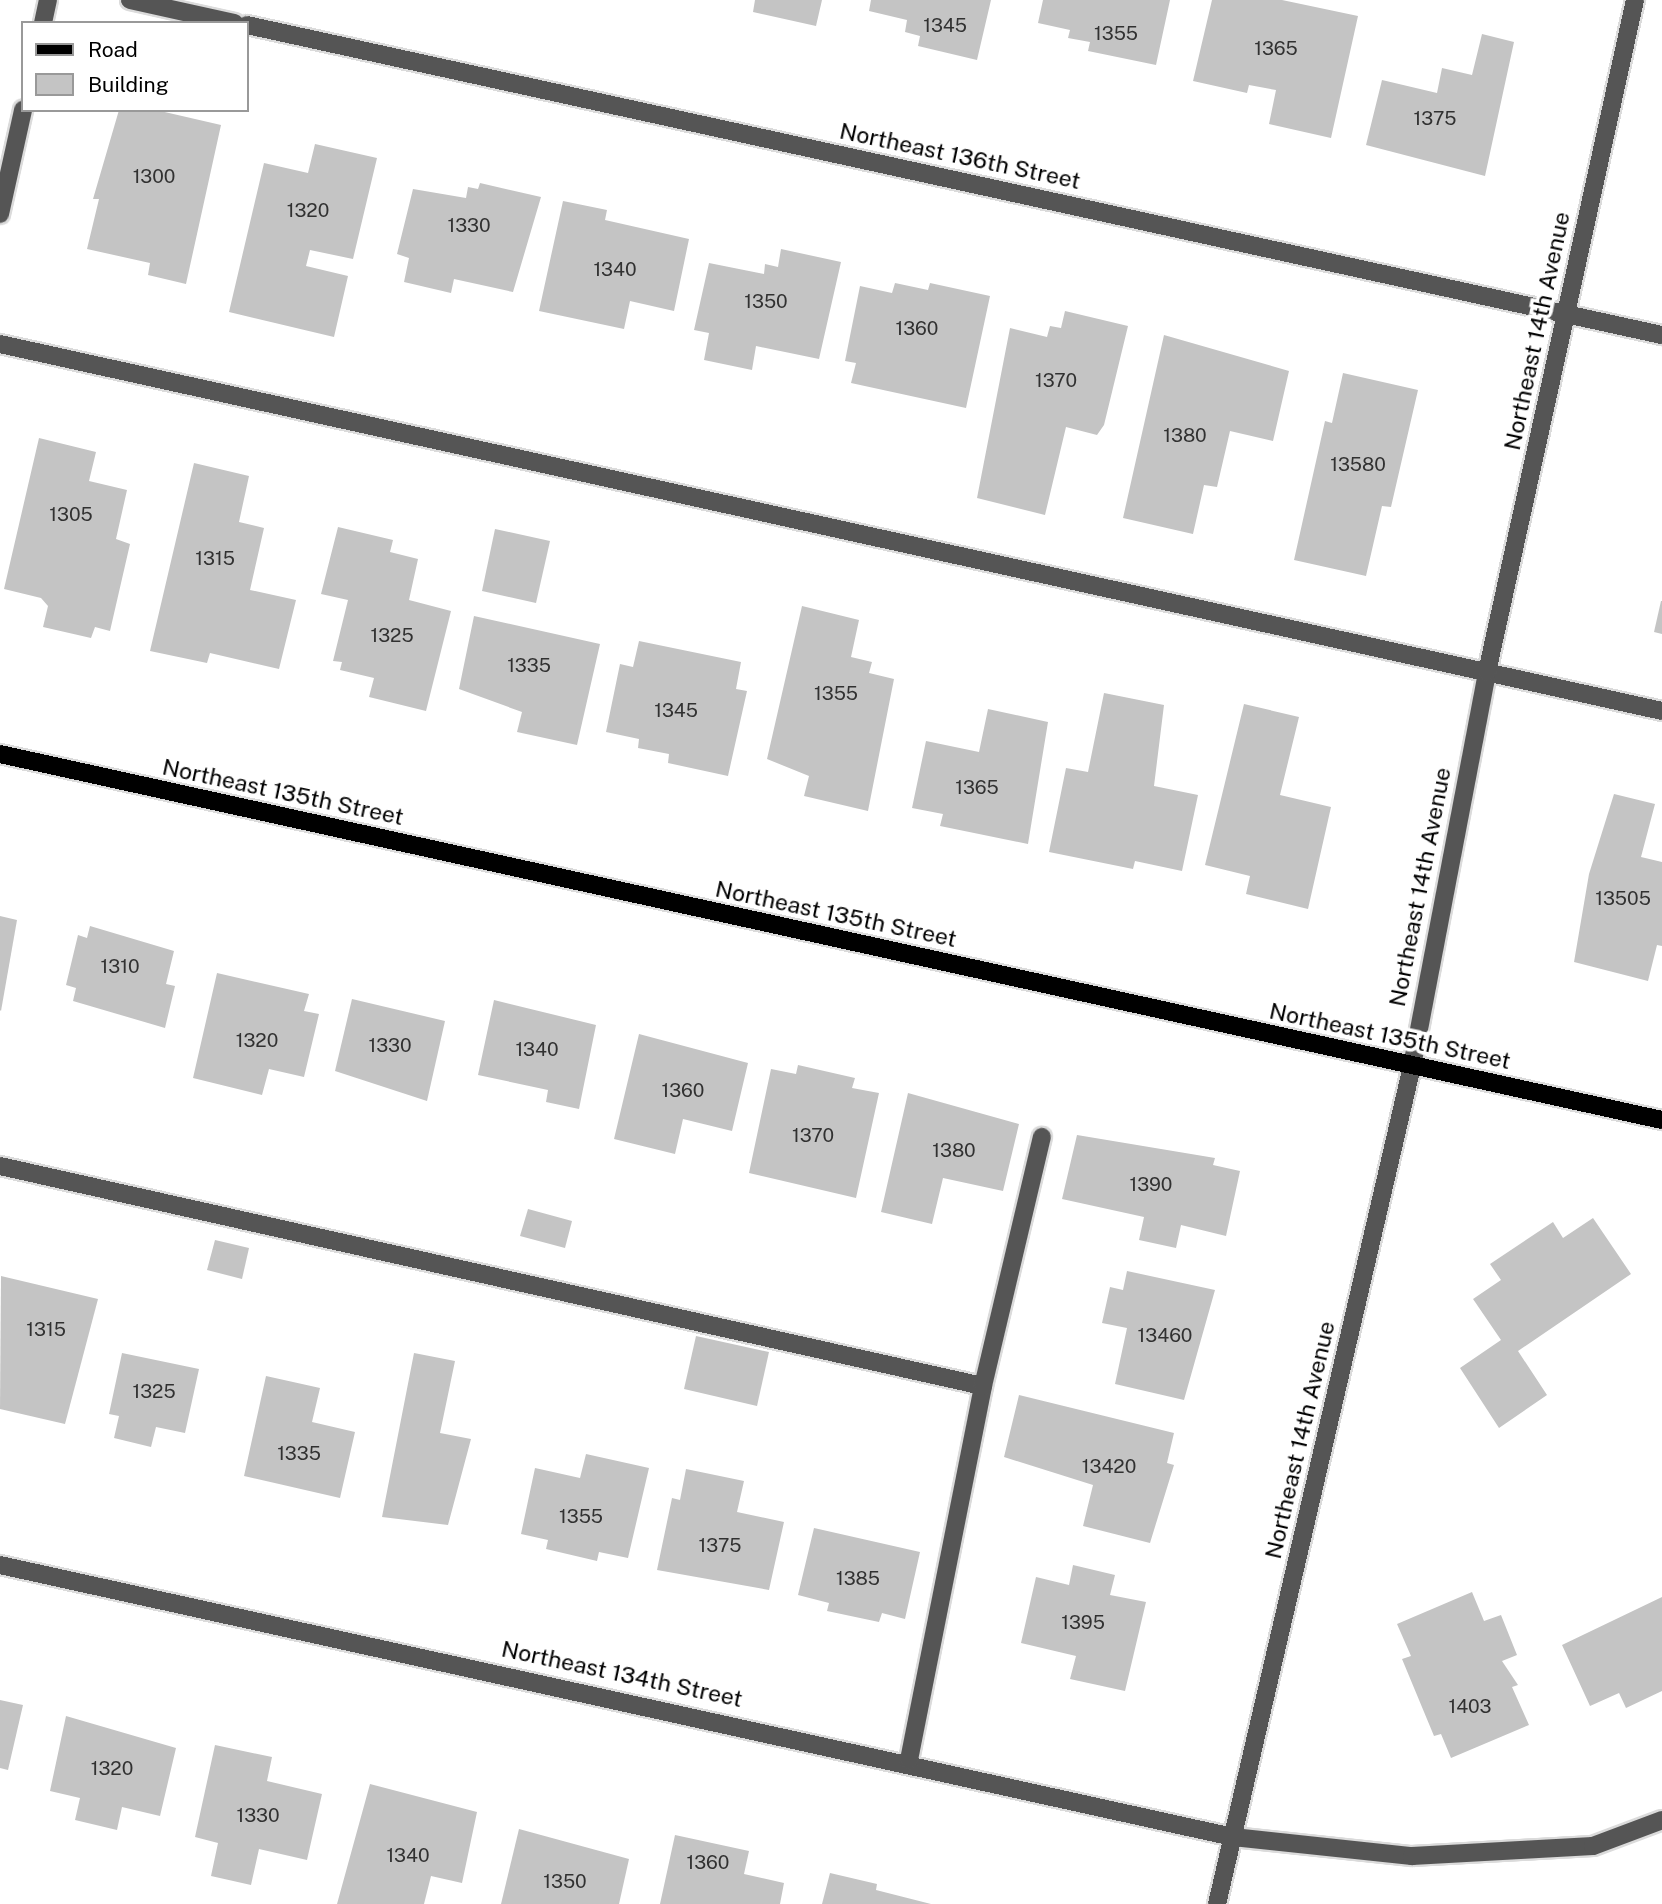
<!DOCTYPE html>
<style>
body{margin:0}
#map{position:relative;width:1662px;height:1904px;overflow:hidden;background:#fff;font-family:"Public Sans",sans-serif}
div>[style]{position:absolute}
[style*='--x']{left:calc(var(--x)*1px);top:calc(var(--y)*1px);width:calc(var(--w)*1px);rotate:calc(var(--a)*1deg)}
.building>*{inset:0;background:#c4c4c4}
.roads{filter:drop-shadow(2px 0 #dbdbdb) drop-shadow(-2px 0 #dbdbdb) drop-shadow(0 2px #dbdbdb) drop-shadow(0 -2px #dbdbdb)}
.minor>*{height:18px;margin:-9px;padding:0 9px;transform-origin:9px;border-radius:9px;background:#555}
.major>*{height:18px;margin:-9px;padding:0 9px;transform-origin:9px;border-radius:9px;background:#000}
span{translate:-50% -50%;white-space:nowrap;text-align:center;line-height:1.15;-webkit-text-stroke:7px #fff;paint-order:stroke}
.number-label{font-size:19px;color:#313131}
.number-label span{-webkit-text-stroke-width:0}
.street-label{font-size:23px;color:#000}
.legend{position:absolute;left:21px;top:21px;width:228px;height:91px;box-sizing:border-box;background:#fff;border:2px solid #999;margin:0;padding:9px 12px;list-style:none;font-size:21px;color:#000}
.legend li{display:flex;align-items:center;gap:14px;height:35px}
.legend b{width:35px;border:2px solid #999}
</style>
<div id="map">
<div class="building">
<div style="clip-path:polygon(755px 0,822px 0,816px 26px,753px 12px)"></div>
<div style="clip-path:polygon(871px 0,991px 0,977px 60px,918px 46px,920px 36px,905px 32px,907px 20px,869px 11px)"></div>
<div style="clip-path:polygon(1043px 0,1170px 0,1156px 65px,1088px 51px,1090px 42px,1068px 38px,1070px 30px,1038px 23px)"></div>
<div style="clip-path:polygon(1212px 0,1282px 0,1358px 16px,1331px 138px,1269px 124px,1276px 90px,1249px 85px,1247px 93px,1193px 81px)"></div>
<div style="clip-path:polygon(1482px 34px,1514px 42px,1485px 176px,1366px 145px,1382px 80px,1437px 93px,1442px 68px,1472px 75px)"></div>
<div style="clip-path:polygon(119px 110px,156px 110px,221px 125px,186px 284px,148px 275px,150px 263px,87px 249px,99px 199px,93px 199px)"></div>
<div style="clip-path:polygon(315px 144px,377px 158px,353px 259px,310px 250px,306px 266px,348px 276px,334px 337px,229px 312px,264px 163px,308px 173px)"></div>
<div style="clip-path:polygon(480px 183px,541px 197px,513px 292px,454px 279px,451px 293px,404px 282px,409px 258px,397px 254px,413px 189px,466px 198px,468px 187px,478px 189px)"></div>
<div style="clip-path:polygon(563px 201px,607px 210px,605px 220px,689px 239px,674px 311px,630px 301px,624px 329px,539px 311px)"></div>
<div style="clip-path:polygon(781px 249px,841px 262px,819px 359px,756px 346px,752px 370px,704px 360px,709px 333px,694px 330px,709px 263px,764px 274px,765px 264px,778px 267px)"></div>
<div style="clip-path:polygon(895px 283px,928px 290px,930px 283px,990px 296px,966px 408px,851px 383px,856px 363px,845px 361px,860px 286px,892px 293px)"></div>
<div style="clip-path:polygon(1065px 311px,1128px 326px,1104px 425px,1097px 435px,1066px 427px,1045px 515px,977px 498px,1010px 328px,1047px 337px,1050px 326px,1061px 328px)"></div>
<div style="clip-path:polygon(1164px 335px,1289px 371px,1273px 441px,1230px 431px,1217px 487px,1204px 485px,1193px 534px,1123px 518px)"></div>
<div style="clip-path:polygon(1343px 373px,1418px 390px,1391px 507px,1382px 506px,1366px 576px,1294px 560px,1325px 421px,1332px 423px)"></div>
<div style="clip-path:polygon(39px 438px,96px 452px,89px 481px,127px 490px,116px 539px,130px 544px,110px 631px,95px 627px,91px 638px,43px 627px,48px 606px,41px 598px,4px 589px)"></div>
<div style="clip-path:polygon(194px 463px,249px 476px,239px 522px,264px 528px,250px 590px,296px 600px,279px 669px,210px 653px,207px 663px,150px 651px)"></div>
<div style="clip-path:polygon(338px 527px,393px 540px,390px 552px,418px 559px,409px 600px,451px 611px,426px 711px,369px 697px,374px 678px,340px 670px,342px 662px,333px 661px,348px 600px,321px 594px)"></div>
<div style="clip-path:polygon(495px 529px,550px 541px,536px 603px,482px 591px)"></div>
<div style="clip-path:polygon(1661px 601px,1662px 601px,1662px 634px,1654px 632px)"></div>
<div style="clip-path:polygon(802px 606px,859px 620px,851px 657px,872px 662px,869px 673px,894px 679px,868px 811px,804px 796px,809px 776px,767px 759px)"></div>
<div style="clip-path:polygon(474px 616px,600px 644px,577px 745px,517px 732px,522px 712px,459px 689px)"></div>
<div style="clip-path:polygon(639px 641px,741px 662px,736px 689px,747px 691px,728px 776px,668px 763px,669px 754px,638px 748px,639px 739px,606px 732px,620px 664px,633px 667px)"></div>
<div style="clip-path:polygon(1104px 693px,1164px 705px,1154px 786px,1198px 795px,1182px 871px,1135px 861px,1133px 869px,1049px 852px,1066px 768px,1088px 772px)"></div>
<div style="clip-path:polygon(1244px 704px,1299px 717px,1280px 795px,1331px 807px,1308px 909px,1246px 894px,1250px 876px,1205px 865px)"></div>
<div style="clip-path:polygon(988px 709px,1048px 722px,1028px 844px,940px 826px,943px 814px,912px 808px,926px 741px,979px 752px)"></div>
<div style="clip-path:polygon(1614px 794px,1655px 804px,1641px 857px,1662px 862px,1662px 946px,1657px 945px,1648px 981px,1574px 962px,1589px 874px)"></div>
<div style="clip-path:polygon(0 916px,17px 920px,1px 1011px,0 1010px)"></div>
<div style="clip-path:polygon(90px 926px,174px 951px,166px 984px,175px 986px,165px 1028px,73px 1001px,76px 988px,66px 985px,78px 935px,87px 938px)"></div>
<div style="clip-path:polygon(217px 973px,309px 994px,304px 1011px,319px 1014px,304px 1077px,269px 1069px,262px 1095px,193px 1078px)"></div>
<div style="clip-path:polygon(352px 999px,445px 1021px,427px 1101px,335px 1071px)"></div>
<div style="clip-path:polygon(494px 1000px,596px 1025px,579px 1109px,546px 1102px,548px 1090px,478px 1075px)"></div>
<div style="clip-path:polygon(639px 1034px,748px 1063px,732px 1131px,683px 1119px,675px 1154px,614px 1139px)"></div>
<div style="clip-path:polygon(798px 1065px,855px 1078px,852px 1088px,879px 1093px,856px 1198px,749px 1173px,771px 1069px,796px 1074px)"></div>
<div style="clip-path:polygon(908px 1093px,1019px 1124px,1003px 1191px,943px 1178px,932px 1224px,881px 1212px)"></div>
<div style="clip-path:polygon(1077px 1135px,1215px 1158px,1213px 1165px,1240px 1171px,1226px 1236px,1181px 1225px,1176px 1248px,1139px 1240px,1144px 1217px,1062px 1199px)"></div>
<div style="clip-path:polygon(528px 1209px,572px 1221px,565px 1248px,520px 1236px)"></div>
<div style="clip-path:polygon(1593px 1218px,1631px 1274px,1518px 1351px,1547px 1395px,1499px 1428px,1460px 1368px,1501px 1340px,1473px 1299px,1501px 1280px,1490px 1264px,1553px 1222px,1563px 1238px)"></div>
<div style="clip-path:polygon(215px 1240px,249px 1248px,242px 1279px,207px 1270px)"></div>
<div style="clip-path:polygon(1127px 1271px,1215px 1290px,1184px 1400px,1115px 1384px,1127px 1328px,1102px 1323px,1110px 1287px,1123px 1290px)"></div>
<div style="clip-path:polygon(1px 1276px,98px 1299px,65px 1424px,0 1409px)"></div>
<div style="clip-path:polygon(696px 1336px,769px 1352px,757px 1406px,684px 1389px)"></div>
<div style="clip-path:polygon(122px 1353px,199px 1369px,185px 1433px,156px 1427px,151px 1447px,114px 1438px,119px 1416px,109px 1414px)"></div>
<div style="clip-path:polygon(414px 1353px,455px 1361px,440px 1433px,471px 1439px,448px 1525px,382px 1517px)"></div>
<div style="clip-path:polygon(266px 1376px,320px 1388px,312px 1422px,355px 1432px,340px 1498px,244px 1476px)"></div>
<div style="clip-path:polygon(1019px 1395px,1174px 1433px,1167px 1463px,1174px 1465px,1150px 1543px,1083px 1526px,1093px 1485px,1004px 1457px)"></div>
<div style="clip-path:polygon(586px 1454px,649px 1468px,628px 1558px,599px 1552px,597px 1561px,546px 1549px,548px 1540px,521px 1534px,535px 1468px,580px 1478px)"></div>
<div style="clip-path:polygon(686px 1469px,744px 1481px,737px 1512px,784px 1522px,769px 1590px,657px 1570px,672px 1498px,680px 1500px)"></div>
<div style="clip-path:polygon(814px 1528px,920px 1552px,905px 1619px,882px 1613px,879px 1622px,827px 1611px,829px 1603px,798px 1595px)"></div>
<div style="clip-path:polygon(1073px 1565px,1115px 1575px,1110px 1595px,1146px 1602px,1125px 1691px,1070px 1679px,1076px 1656px,1021px 1643px,1036px 1577px,1069px 1585px)"></div>
<div style="clip-path:polygon(1472px 1592px,1484px 1621px,1501px 1615px,1517px 1655px,1502px 1661px,1518px 1685px,1512px 1687px,1529px 1725px,1451px 1758px,1441px 1734px,1434px 1736px,1402px 1659px,1411px 1656px,1397px 1624px)"></div>
<div style="clip-path:polygon(1662px 1597px,1662px 1691px,1626px 1708px,1619px 1693px,1590px 1706px,1562px 1645px)"></div>
<div style="clip-path:polygon(0 1700px,23px 1705px,8px 1770px,0 1768px)"></div>
<div style="clip-path:polygon(66px 1716px,176px 1748px,160px 1816px,122px 1807px,117px 1830px,75px 1820px,80px 1798px,50px 1791px)"></div>
<div style="clip-path:polygon(215px 1745px,272px 1757px,267px 1781px,322px 1794px,307px 1860px,259px 1849px,251px 1885px,211px 1876px,218px 1843px,195px 1837px)"></div>
<div style="clip-path:polygon(370px 1784px,477px 1812px,462px 1883px,431px 1876px,424px 1904px,337px 1904px)"></div>
<div style="clip-path:polygon(519px 1829px,629px 1859px,619px 1904px,501px 1904px)"></div>
<div style="clip-path:polygon(675px 1835px,749px 1851px,744px 1874px,784px 1883px,780px 1904px,660px 1904px)"></div>
<div style="clip-path:polygon(830px 1873px,877px 1884px,876px 1890px,931px 1904px,822px 1904px)"></div>
</div>
<div class="roads">
<div class="minor">
<div style="--x:130;--y:0;--w:107;--a:12.5"></div>
<div style="--x:43;--y:23;--w:24;--a:-78"></div>
<div style="--x:247;--y:25;--w:1449;--a:12.36"></div>
<div style="--x:0;--y:214;--w:107;--a:-77.5"></div>
<div style="--x:0;--y:344;--w:1702;--a:12.45"></div>
<div style="--x:0;--y:1166;--w:1007;--a:12.62"></div>
<div style="--x:0;--y:1565;--w:1263;--a:12.44"></div>
<div style="--x:1233;--y:1837;--w:180;--a:6.1"></div>
<div style="--x:1412;--y:1856;--w:181;--a:-3.2"></div>
<div style="--x:1593;--y:1846;--w:74;--a:-20.6"></div>
<div style="--x:909;--y:1760;--w:381;--a:-78.8"></div>
<div style="--x:983;--y:1386;--w:256;--a:-76.7"></div>
<div style="--x:1217;--y:1904;--w:860;--a:-76.9"></div>
<div style="--x:1412;--y:1066;--w:401;--a:-79.2"></div>
<div style="--x:1487;--y:672;--w:688;--a:-77.58"></div>
</div>
<div class="major">
<div style="--x:0;--y:754;--w:1702;--a:12.42"></div>
</div>
</div>
<div class="number-label">
<span style="left:945px;top:26px">1345</span>
<span style="left:1116px;top:34px">1355</span>
<span style="left:1276px;top:49px">1365</span>
<span style="left:1435px;top:119px">1375</span>
<span style="left:154px;top:177px">1300</span>
<span style="left:308px;top:211px">1320</span>
<span style="left:469px;top:226px">1330</span>
<span style="left:615px;top:270px">1340</span>
<span style="left:766px;top:302px">1350</span>
<span style="left:917px;top:329px">1360</span>
<span style="left:1056px;top:381px">1370</span>
<span style="left:1185px;top:436px">1380</span>
<span style="left:1358px;top:465px">13580</span>
<span style="left:71px;top:515px">1305</span>
<span style="left:215px;top:559px">1315</span>
<span style="left:392px;top:636px">1325</span>
<span style="left:529px;top:666px">1335</span>
<span style="left:836px;top:694px">1355</span>
<span style="left:676px;top:711px">1345</span>
<span style="left:977px;top:788px">1365</span>
<span style="left:1623px;top:899px">13505</span>
<span style="left:120px;top:967px">1310</span>
<span style="left:257px;top:1041px">1320</span>
<span style="left:390px;top:1046px">1330</span>
<span style="left:537px;top:1050px">1340</span>
<span style="left:683px;top:1091px">1360</span>
<span style="left:813px;top:1136px">1370</span>
<span style="left:954px;top:1151px">1380</span>
<span style="left:1151px;top:1185px">1390</span>
<span style="left:46px;top:1330px">1315</span>
<span style="left:1165px;top:1336px">13460</span>
<span style="left:154px;top:1392px">1325</span>
<span style="left:299px;top:1454px">1335</span>
<span style="left:1109px;top:1467px">13420</span>
<span style="left:581px;top:1517px">1355</span>
<span style="left:720px;top:1546px">1375</span>
<span style="left:858px;top:1579px">1385</span>
<span style="left:1083px;top:1623px">1395</span>
<span style="left:1470px;top:1707px">1403</span>
<span style="left:112px;top:1769px">1320</span>
<span style="left:258px;top:1816px">1330</span>
<span style="left:408px;top:1856px">1340</span>
<span style="left:708px;top:1863px">1360</span>
<span style="left:565px;top:1882px">1350</span>
</div>
<div class="street-label">
<span style="left:960px;top:156px;rotate:12deg">Northeast 136th Street</span>
<span style="left:1537px;top:331px;rotate:-78deg">Northeast 14th Avenue</span>
<span style="left:283px;top:792px;rotate:12deg">Northeast 135th Street</span>
<span style="left:1420px;top:887px;rotate:-79deg">Northeast 14th Avenue</span>
<span style="left:836px;top:914px;rotate:12deg">Northeast 135th Street</span>
<span style="left:1390px;top:1036px;rotate:12deg">Northeast 135th Street</span>
<span style="left:1300px;top:1440px;rotate:-77deg">Northeast 14th Avenue</span>
<span style="left:622px;top:1674px;rotate:12deg">Northeast 134th Street</span>
</div>
<ul class="legend">
<li><b style="height:9px;background:#000"></b>Road</li>
<li><b style="height:19px;background:#c4c4c4"></b>Building</li>
</ul>
</div>
